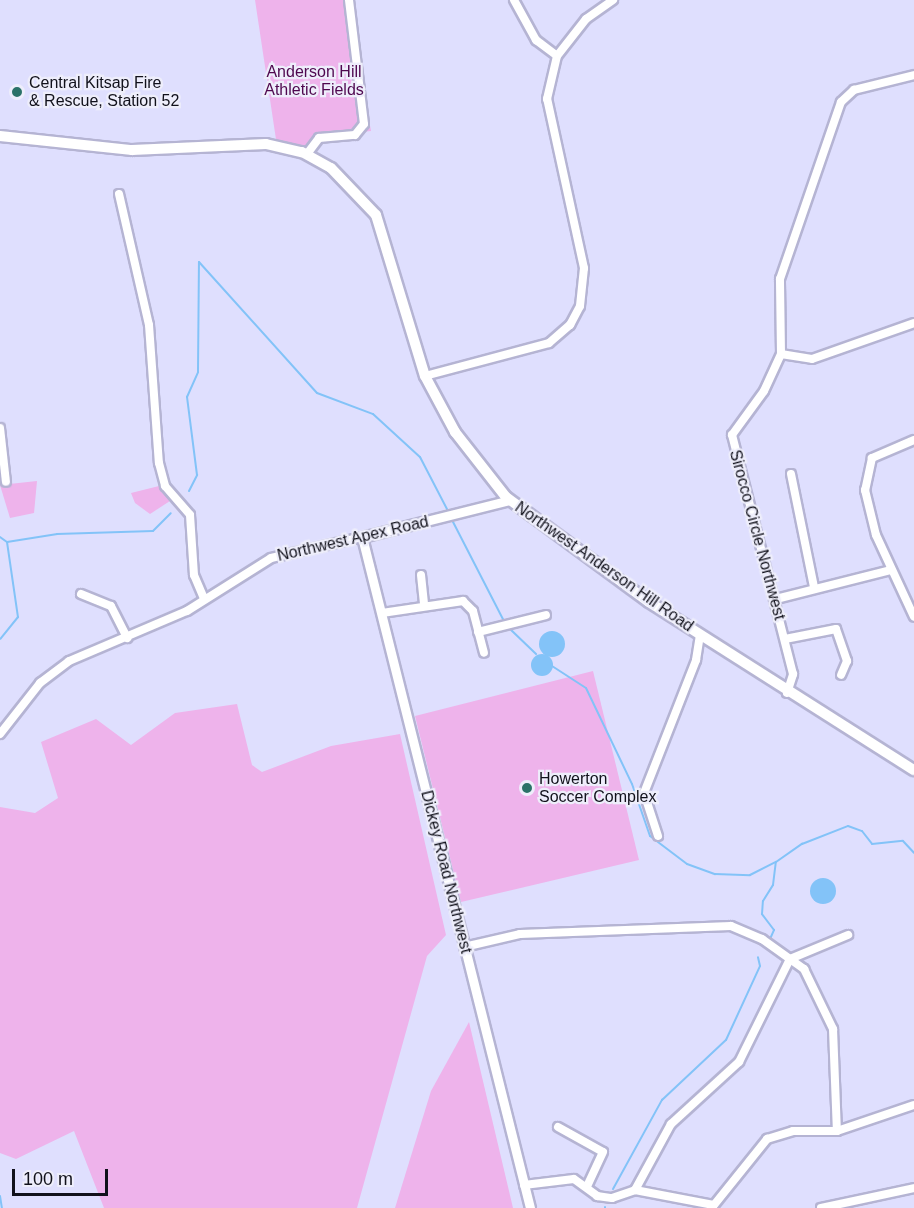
<!DOCTYPE html>
<style>
body{margin:0}
#map{position:relative;width:914px;height:1208px;overflow:hidden;background:#dfdffe;font-family:Arial,sans-serif}
div>[style]{position:absolute}
[style*='--x']{left:calc(var(--x)*1px);top:calc(var(--y)*1px);width:calc(var(--w)*1px);rotate:calc(var(--a)*1deg)}
.green>*{inset:0;background:#eeb3eb}
.water>*{inset:0;background:#83c3f8}
.round{border-radius:50%}
.stream>*{height:2px;margin:-1px;padding:0 1px;transform-origin:1px;border-radius:1px;background:#83c3f8}
.roads{filter:drop-shadow(2px 0 #b5b4d3) drop-shadow(-2px 0 #b5b4d3) drop-shadow(0 2px #b5b4d3) drop-shadow(0 -2px #b5b4d3)}
.minor>*{height:8px;margin:-4px;padding:0 4px;transform-origin:4px;border-radius:4px;background:#fff}
.tertiary>*{height:9px;margin:-4.5px;padding:0 4.5px;transform-origin:4.5px;border-radius:4.5px;background:#fff}
.secondary>*{height:10px;margin:-5px;padding:0 5px;transform-origin:5px;border-radius:5px;background:#fff}
.dots>*{width:16px;height:16px;translate:-50% -50%;box-sizing:border-box;border:3px solid #eeeefb;border-radius:50%}
span{translate:-50% -50%;white-space:nowrap;text-align:center;line-height:1.15;-webkit-text-stroke:4.5px #eeeefb;paint-order:stroke}
.park-label{font-size:16px;color:#4f084f}
.poi-label{font-size:16px;color:#11111b}
.left{translate:0 -50%;text-align:left}
.street-label{font-size:16px;color:#11111b}
.scale{position:absolute;left:12px;top:1169px;width:96px;height:27px;box-sizing:border-box;border:3px solid #11111b;border-top:0;padding-left:8px;font-size:18px;line-height:21px;white-space:nowrap;color:#11111b;-webkit-text-stroke:4px #eeeefb;paint-order:stroke}
</style>
<div id="map">
<div class="green">
<div style="clip-path:polygon(255px 0,347px 0,371px 131px,323px 136px,307px 154px,277px 146px)"></div>
<div style="clip-path:polygon(37px 481px,34px 513px,10px 518px,0 485px)"></div>
<div style="clip-path:polygon(159px 486px,170px 501px,150px 514px,135px 503px,131px 493px)"></div>
<div style="clip-path:polygon(593px 671px,639px 860px,461px 902px,415px 716px)"></div>
<div style="clip-path:polygon(237px 704px,252px 765px,262px 772px,331px 746px,400px 734px,446px 935px,427px 956px,357px 1208px,104px 1208px,74px 1131px,16px 1159px,0 1153px,0 807px,35px 813px,58px 798px,41px 742px,96px 719px,131px 745px,175px 713px)"></div>
<div style="clip-path:polygon(469px 1022px,513px 1208px,395px 1208px,431px 1091px)"></div>
</div>
<div class="water">
<div class="round" style="left:539px;top:631px;width:26px;height:26px"></div>
<div class="round" style="left:531px;top:654px;width:22px;height:22px"></div>
<div class="round" style="left:810px;top:878px;width:26px;height:26px"></div>
</div>
<div class="stream">
<div style="--x:199;--y:262;--w:176;--a:48"></div>
<div style="--x:317;--y:393;--w:60;--a:20.6"></div>
<div style="--x:373;--y:414;--w:64;--a:42.5"></div>
<div style="--x:420;--y:457;--w:63;--a:62.6"></div>
<div style="--x:189;--y:491;--w:18;--a:-63"></div>
<div style="--x:197;--y:475;--w:79;--a:-97.3"></div>
<div style="--x:187;--y:397;--w:27;--a:-66"></div>
<div style="--x:198;--y:372;--w:110;--a:-89.5"></div>
<div style="--x:451;--y:518;--w:118;--a:62.8"></div>
<div style="--x:0;--y:537;--w:9;--a:36"></div>
<div style="--x:7;--y:542;--w:76;--a:81.7"></div>
<div style="--x:18;--y:617;--w:28;--a:129"></div>
<div style="--x:7;--y:542;--w:51;--a:-9.1"></div>
<div style="--x:57;--y:534;--w:96;--a:-1.8"></div>
<div style="--x:153;--y:531;--w:25;--a:-45"></div>
<div style="--x:508;--y:627;--w:39;--a:44"></div>
<div style="--x:552;--y:666;--w:40;--a:32.9"></div>
<div style="--x:586;--y:688;--w:106;--a:64.4"></div>
<div style="--x:632;--y:784;--w:55;--a:70.9"></div>
<div style="--x:650;--y:836;--w:46;--a:37.1"></div>
<div style="--x:687;--y:864;--w:30;--a:20"></div>
<div style="--x:715;--y:874;--w:35;--a:2"></div>
<div style="--x:750;--y:875;--w:29;--a:-27"></div>
<div style="--x:770;--y:939;--w:10;--a:-66"></div>
<div style="--x:774;--y:930;--w:20;--a:-127"></div>
<div style="--x:762;--y:914;--w:13;--a:-86"></div>
<div style="--x:763;--y:901;--w:19;--a:-58"></div>
<div style="--x:773;--y:885;--w:23;--a:-83"></div>
<div style="--x:776;--y:862;--w:32;--a:-35"></div>
<div style="--x:802;--y:844;--w:49;--a:-21.4"></div>
<div style="--x:848;--y:826;--w:15;--a:20"></div>
<div style="--x:862;--y:831;--w:16;--a:52"></div>
<div style="--x:872;--y:844;--w:31;--a:-6"></div>
<div style="--x:903;--y:841;--w:16;--a:47"></div>
<div style="--x:613;--y:1189;--w:102;--a:-61.2"></div>
<div style="--x:662;--y:1100;--w:88;--a:-43.2"></div>
<div style="--x:726;--y:1040;--w:81;--a:-65.3"></div>
<div style="--x:760;--y:966;--w:9;--a:-103"></div>
<div style="--x:0;--y:1196;--w:12;--a:81"></div>
<div style="--x:605;--y:1208;--w:1;--a:-90"></div>
</div>
<div class="roads">
<div class="minor">
<div style="--x:514;--y:0;--w:46;--a:61.2"></div>
<div style="--x:536;--y:40;--w:26;--a:37"></div>
<div style="--x:307;--y:154;--w:20;--a:-53"></div>
<div style="--x:319;--y:138;--w:36;--a:-5"></div>
<div style="--x:355;--y:135;--w:14;--a:-51"></div>
<div style="--x:364;--y:124;--w:125;--a:-96.9"></div>
<div style="--x:119;--y:194;--w:134;--a:77.1"></div>
<div style="--x:149;--y:325;--w:138;--a:85.9"></div>
<div style="--x:159;--y:463;--w:24;--a:75"></div>
<div style="--x:165;--y:486;--w:38;--a:49"></div>
<div style="--x:190;--y:515;--w:60;--a:86.2"></div>
<div style="--x:194;--y:575;--w:26;--a:67"></div>
<div style="--x:781;--y:354;--w:31;--a:9"></div>
<div style="--x:812;--y:359;--w:108;--a:-19.4"></div>
<div style="--x:425;--y:376;--w:128;--a:-14.9"></div>
<div style="--x:549;--y:343;--w:28;--a:-41"></div>
<div style="--x:570;--y:325;--w:21;--a:-62"></div>
<div style="--x:580;--y:306;--w:38;--a:-84"></div>
<div style="--x:584;--y:268;--w:173;--a:-102.3"></div>
<div style="--x:547;--y:99;--w:44;--a:-76.9"></div>
<div style="--x:557;--y:56;--w:47;--a:-51.9"></div>
<div style="--x:586;--y:19;--w:33;--a:-35"></div>
<div style="--x:0;--y:428;--w:54;--a:83.7"></div>
<div style="--x:914;--y:440;--w:46;--a:156.8"></div>
<div style="--x:872;--y:458;--w:33;--a:102"></div>
<div style="--x:865;--y:490;--w:46;--a:76.3"></div>
<div style="--x:876;--y:535;--w:90;--a:65.1"></div>
<div style="--x:791;--y:474;--w:115;--a:78.5"></div>
<div style="--x:421;--y:575;--w:30;--a:84"></div>
<div style="--x:81;--y:594;--w:32;--a:22"></div>
<div style="--x:111;--y:606;--w:36;--a:63"></div>
<div style="--x:776;--y:599;--w:119;--a:-14.2"></div>
<div style="--x:382;--y:613;--w:82;--a:-8.4"></div>
<div style="--x:463;--y:601;--w:14;--a:45"></div>
<div style="--x:473;--y:611;--w:43;--a:75.3"></div>
<div style="--x:478;--y:632;--w:70;--a:-14"></div>
<div style="--x:785;--y:639;--w:52;--a:-11.1"></div>
<div style="--x:836;--y:629;--w:34;--a:71"></div>
<div style="--x:847;--y:661;--w:15;--a:113"></div>
<div style="--x:787;--y:693;--w:20;--a:-72"></div>
<div style="--x:793;--y:674;--w:247;--a:-104.3"></div>
<div style="--x:732;--y:435;--w:54;--a:-54"></div>
<div style="--x:764;--y:391;--w:41;--a:-65.3"></div>
<div style="--x:781;--y:354;--w:75;--a:-90.8"></div>
<div style="--x:780;--y:279;--w:187;--a:-71"></div>
<div style="--x:841;--y:102;--w:18;--a:-43"></div>
<div style="--x:854;--y:90;--w:62;--a:-14"></div>
<div style="--x:0;--y:734;--w:65;--a:-51.9"></div>
<div style="--x:40;--y:683;--w:36;--a:-37"></div>
<div style="--x:69;--y:661;--w:128;--a:-23"></div>
<div style="--x:187;--y:611;--w:99;--a:-32.2"></div>
<div style="--x:271;--y:558;--w:93;--a:-13"></div>
<div style="--x:658;--y:836;--w:45;--a:-108"></div>
<div style="--x:644;--y:793;--w:143;--a:-68.6"></div>
<div style="--x:696;--y:660;--w:25;--a:-81"></div>
<div style="--x:464;--y:947;--w:57;--a:-13.1"></div>
<div style="--x:520;--y:934;--w:211;--a:-2.2"></div>
<div style="--x:731;--y:926;--w:34;--a:23"></div>
<div style="--x:762;--y:939;--w:52;--a:35.5"></div>
<div style="--x:804;--y:969;--w:67;--a:64.2"></div>
<div style="--x:833;--y:1029;--w:102;--a:87.8"></div>
<div style="--x:558;--y:1127;--w:51;--a:29.1"></div>
<div style="--x:603;--y:1152;--w:38;--a:115"></div>
<div style="--x:524;--y:1185;--w:50;--a:-6.8"></div>
<div style="--x:574;--y:1179;--w:29;--a:36"></div>
<div style="--x:597;--y:1196;--w:15;--a:8"></div>
<div style="--x:612;--y:1198;--w:24;--a:-19"></div>
<div style="--x:635;--y:1190;--w:80;--a:10.8"></div>
<div style="--x:714;--y:1205;--w:85;--a:-51.2"></div>
<div style="--x:767;--y:1139;--w:27;--a:-17"></div>
<div style="--x:793;--y:1131;--w:44;--a:0"></div>
<div style="--x:837;--y:1131;--w:81;--a:-18.7"></div>
<div style="--x:635;--y:1190;--w:75;--a:-61.4"></div>
<div style="--x:671;--y:1124;--w:92;--a:-42.4"></div>
<div style="--x:739;--y:1062;--w:115;--a:-63.7"></div>
<div style="--x:790;--y:959;--w:63;--a:-22.5"></div>
<div style="--x:821;--y:1208;--w:95;--a:-12.1"></div>
</div>
<div class="tertiary">
<div style="--x:510;--y:500;--w:153;--a:166"></div>
<div style="--x:362;--y:537;--w:692;--a:75.94"></div>
</div>
<div class="secondary">
<div style="--x:0;--y:136;--w:133;--a:6.1"></div>
<div style="--x:132;--y:150;--w:134;--a:-2.6"></div>
<div style="--x:266;--y:144;--w:37;--a:13"></div>
<div style="--x:302;--y:152;--w:33;--a:29"></div>
<div style="--x:331;--y:168;--w:65;--a:46.2"></div>
<div style="--x:376;--y:215;--w:168;--a:73.1"></div>
<div style="--x:425;--y:376;--w:64;--a:61.8"></div>
<div style="--x:455;--y:432;--w:83;--a:51.9"></div>
<div style="--x:506;--y:497;--w:177;--a:36.3"></div>
<div style="--x:649;--y:602;--w:314;--a:32.4"></div>
</div>
</div>
<div class="dots">
<div style="left:17px;top:92px;background:#2b7268"></div>
<div style="left:527px;top:788px;background:#2b7268"></div>
</div>
<div class="park-label">
<span style="left:314px;top:81px">Anderson Hill<br>Athletic Fields</span>
</div>
<div class="poi-label">
<span class="left" style="left:29px;top:92px">Central Kitsap Fire<br>&amp; Rescue, Station 52</span>
<span class="left" style="left:539px;top:788px">Howerton<br>Soccer Complex</span>
</div>
<div class="street-label">
<span style="left:757px;top:535px;rotate:75deg">Sirocco Circle Northwest</span>
<span style="left:353px;top:539px;rotate:-13deg">Northwest Apex Road</span>
<span style="left:604px;top:567px;rotate:35deg">Northwest Anderson Hill Road</span>
<span style="left:446px;top:872px;rotate:76deg">Dickey Road Northwest</span>
</div>
<div class="scale">100 m</div>
</div>
